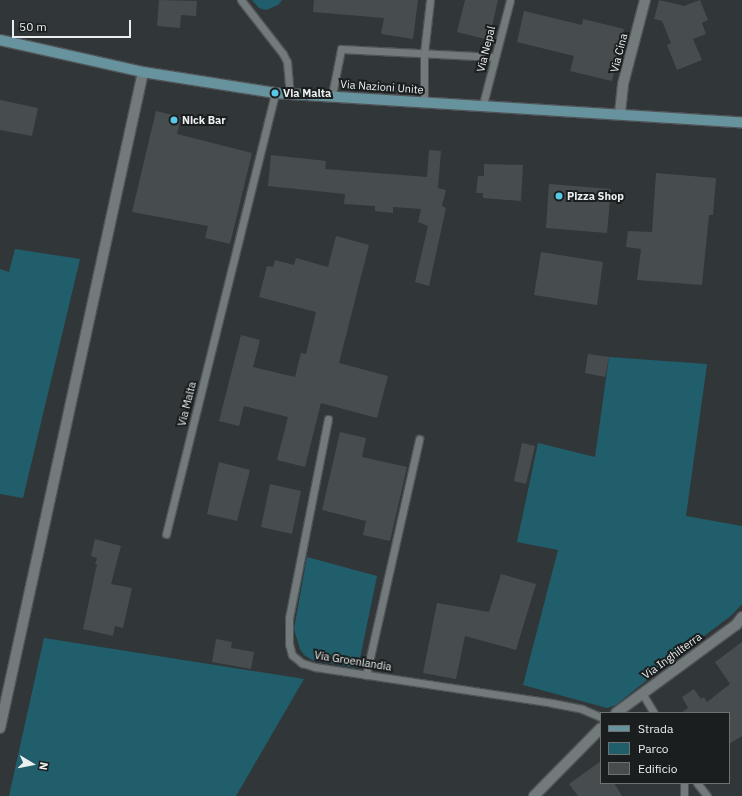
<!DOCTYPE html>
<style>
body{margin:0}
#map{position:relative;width:742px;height:796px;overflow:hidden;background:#313739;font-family:"IBM Plex Sans",sans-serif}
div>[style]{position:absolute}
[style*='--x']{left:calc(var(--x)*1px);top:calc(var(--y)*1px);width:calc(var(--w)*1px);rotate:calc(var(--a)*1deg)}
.green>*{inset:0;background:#215e6c}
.building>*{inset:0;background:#474d4f}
.roads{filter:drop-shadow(1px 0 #505456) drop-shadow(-1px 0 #505456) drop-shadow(0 1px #505456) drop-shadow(0 -1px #505456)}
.lane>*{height:7px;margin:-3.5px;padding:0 3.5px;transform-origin:3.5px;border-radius:3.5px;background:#737a7c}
.street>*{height:10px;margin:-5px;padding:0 5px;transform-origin:5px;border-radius:5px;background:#737a7c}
.secondary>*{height:10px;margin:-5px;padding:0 5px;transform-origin:5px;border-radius:5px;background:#66939e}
.dots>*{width:11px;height:11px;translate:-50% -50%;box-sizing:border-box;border:2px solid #1b1e1e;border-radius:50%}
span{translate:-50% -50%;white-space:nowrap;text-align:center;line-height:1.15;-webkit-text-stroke:4px #1b1e1e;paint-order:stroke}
.street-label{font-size:11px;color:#ebeff0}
.poi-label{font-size:11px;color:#ebeff0;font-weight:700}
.left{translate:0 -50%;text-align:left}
.legend{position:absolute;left:600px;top:712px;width:130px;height:72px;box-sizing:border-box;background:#1b1e1e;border:1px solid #6e7272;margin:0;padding:5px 7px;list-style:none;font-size:12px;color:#ebeff0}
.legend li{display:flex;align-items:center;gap:8px;height:20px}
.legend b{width:20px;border:1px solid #6e7272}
.north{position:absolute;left:12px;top:744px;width:40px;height:40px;-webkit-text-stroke:3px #1b1e1e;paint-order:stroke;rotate:100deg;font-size:11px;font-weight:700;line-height:16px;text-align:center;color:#ebeff0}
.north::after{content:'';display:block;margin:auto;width:14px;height:18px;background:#ebeff0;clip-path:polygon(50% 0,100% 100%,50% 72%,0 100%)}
.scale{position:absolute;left:12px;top:20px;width:119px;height:18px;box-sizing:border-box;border:2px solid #ebeff0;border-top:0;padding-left:5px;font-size:12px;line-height:14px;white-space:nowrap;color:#ebeff0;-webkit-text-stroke:3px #1b1e1e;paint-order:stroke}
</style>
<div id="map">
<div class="green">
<div style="clip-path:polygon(252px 0,282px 0,278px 5px,266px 10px,259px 8px)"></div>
<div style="clip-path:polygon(15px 249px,80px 259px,23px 498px,0 494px,0 269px,9px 272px)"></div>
<div style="clip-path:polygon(609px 357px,707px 364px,686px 516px,742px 526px,742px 604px,732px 615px,668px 663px,616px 705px,607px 708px,523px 685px,558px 550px,517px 542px,538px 443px,595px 457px)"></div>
<div style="clip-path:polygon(307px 557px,377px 576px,358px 668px,312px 660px,304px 655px,300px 649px,294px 629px)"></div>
<div style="clip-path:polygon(44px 638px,139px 653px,304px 679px,236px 796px,9px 796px)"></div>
</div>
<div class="building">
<div style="clip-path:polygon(159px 0,197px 1px,196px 16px,181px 15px,180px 28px,157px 26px)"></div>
<div style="clip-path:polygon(314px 0,418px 0,413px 39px,381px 34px,384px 18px,313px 12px)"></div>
<div style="clip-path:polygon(465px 0,498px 0,489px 40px,457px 32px)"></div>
<div style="clip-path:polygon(659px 0,684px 6px,700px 0,708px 20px,702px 23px,706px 34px,693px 39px,702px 60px,677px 70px,667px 45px,671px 43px,662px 21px,654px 19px)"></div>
<div style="clip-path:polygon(524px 11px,582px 25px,583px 19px,624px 29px,612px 81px,570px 71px,574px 56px,517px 42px)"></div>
<div style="clip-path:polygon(0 100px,38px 108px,32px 136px,0 130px)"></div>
<div style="clip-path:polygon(156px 111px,181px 117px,177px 134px,252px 153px,230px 244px,205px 238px,208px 226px,132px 212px)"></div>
<div style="clip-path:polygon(429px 150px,441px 151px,438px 188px,446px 190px,442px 206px,446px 208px,429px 286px,415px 282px,428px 226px,418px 222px,421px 209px,393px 207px,393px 213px,375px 211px,375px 206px,344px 204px,345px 194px,268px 186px,271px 155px,326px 161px,325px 169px,427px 177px)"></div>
<div style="clip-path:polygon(484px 164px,523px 165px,521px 201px,483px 198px,483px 193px,476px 193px,478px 176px,484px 176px)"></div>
<div style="clip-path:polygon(656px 173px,716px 178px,713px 215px,709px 215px,702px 285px,637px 280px,641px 249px,626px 247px,628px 231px,652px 232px)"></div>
<div style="clip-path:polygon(549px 184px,611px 189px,607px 233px,546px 228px)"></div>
<div style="clip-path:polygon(336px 236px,369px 245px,339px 363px,388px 376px,377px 418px,321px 403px,305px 467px,277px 460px,288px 417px,244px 406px,239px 426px,219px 421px,241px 335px,260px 340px,253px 367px,295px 377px,301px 353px,306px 354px,316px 312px,259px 297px,267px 266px,273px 267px,275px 260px,294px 265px,296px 258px,328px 267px)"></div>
<div style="clip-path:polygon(541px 252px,603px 262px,597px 305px,534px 295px)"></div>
<div style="clip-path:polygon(588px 354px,609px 357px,605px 377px,585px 373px)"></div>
<div style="clip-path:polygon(340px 432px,366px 438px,362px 457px,407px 467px,390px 541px,363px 535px,366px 521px,322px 510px)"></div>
<div style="clip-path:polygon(522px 443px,535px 446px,526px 484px,514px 481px)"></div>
<div style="clip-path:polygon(219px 462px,250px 470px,237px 521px,207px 514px)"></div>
<div style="clip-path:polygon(270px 484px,301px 491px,292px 534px,261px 527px)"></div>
<div style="clip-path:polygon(95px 539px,121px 546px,111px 584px,132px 588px,123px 628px,115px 626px,113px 636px,83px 629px,97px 564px,95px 564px,97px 558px,91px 556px)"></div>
<div style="clip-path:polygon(501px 574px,536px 584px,516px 650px,465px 636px,456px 679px,423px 673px,437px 603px,489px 612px)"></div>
<div style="clip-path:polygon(216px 639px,232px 642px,231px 648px,254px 652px,251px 669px,212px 662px)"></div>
<div style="clip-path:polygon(742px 642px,742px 736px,729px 744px,729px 713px,681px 713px,688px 708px,682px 697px,694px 689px,701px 699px,704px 697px,707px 702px,730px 684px,715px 662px)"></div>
<div style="clip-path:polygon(601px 761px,601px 783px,614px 783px,622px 796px,578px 796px,569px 784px)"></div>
</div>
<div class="roads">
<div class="lane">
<div style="--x:241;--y:0;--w:68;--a:52.1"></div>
<div style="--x:283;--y:54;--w:9;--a:63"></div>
<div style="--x:287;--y:62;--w:32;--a:85"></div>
<div style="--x:332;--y:95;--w:47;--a:-78.9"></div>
<div style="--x:341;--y:49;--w:154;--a:3"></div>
<div style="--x:424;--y:102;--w:49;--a:-90"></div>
<div style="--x:424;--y:53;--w:53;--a:-83.5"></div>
<div style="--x:483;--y:104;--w:107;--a:-75.4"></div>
<div style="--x:328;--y:419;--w:203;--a:101.1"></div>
<div style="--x:289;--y:618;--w:26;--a:90"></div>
<div style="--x:289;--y:644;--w:11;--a:75"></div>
<div style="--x:292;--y:655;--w:13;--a:39"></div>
<div style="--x:302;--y:663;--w:14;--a:17"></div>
<div style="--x:315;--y:667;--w:240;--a:8.6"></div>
<div style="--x:552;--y:703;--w:31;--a:11"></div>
<div style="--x:582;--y:709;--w:21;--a:23"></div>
<div style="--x:166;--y:534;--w:454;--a:-76.1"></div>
<div style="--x:366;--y:675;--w:242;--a:-77.3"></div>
<div style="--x:642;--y:693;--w:23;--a:59"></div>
<div style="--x:684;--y:783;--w:13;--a:90"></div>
<div style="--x:697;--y:783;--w:16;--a:52"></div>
</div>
<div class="street">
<div style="--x:620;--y:113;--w:29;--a:-84"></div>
<div style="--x:623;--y:84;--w:87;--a:-75.3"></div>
<div style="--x:616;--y:713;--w:149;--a:-36.3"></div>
<div style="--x:736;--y:625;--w:10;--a:-53"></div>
<div style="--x:0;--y:728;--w:671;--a:-77.7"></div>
<div style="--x:534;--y:796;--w:95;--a:-45.4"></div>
</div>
<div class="secondary">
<div style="--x:0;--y:40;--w:147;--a:12.6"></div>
<div style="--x:143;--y:72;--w:134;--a:9"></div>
<div style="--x:275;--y:93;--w:468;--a:3.6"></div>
</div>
</div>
<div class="dots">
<div style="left:275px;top:93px;background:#58c8e4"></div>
<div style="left:174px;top:120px;background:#58c8e4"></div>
<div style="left:559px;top:196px;background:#58c8e4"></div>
</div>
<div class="street-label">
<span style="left:486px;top:49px;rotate:-76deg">Via Nepal</span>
<span style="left:619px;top:53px;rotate:-76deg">Via Cina</span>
<span style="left:382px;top:87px;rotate:4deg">Via Nazioni Unite</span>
<span style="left:187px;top:404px;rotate:-76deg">Via Malta</span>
<span style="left:672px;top:656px;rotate:-36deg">Via Inghilterra</span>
<span style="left:353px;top:661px;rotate:9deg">Via Groenlandia</span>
</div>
<div class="poi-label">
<span class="left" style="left:283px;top:93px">Via Malta</span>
<span class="left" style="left:182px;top:120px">Nick Bar</span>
<span class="left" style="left:567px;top:196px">Pizza Shop</span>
</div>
<ul class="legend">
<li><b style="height:5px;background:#66939e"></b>Strada</li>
<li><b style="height:11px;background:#215e6c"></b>Parco</li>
<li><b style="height:11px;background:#474d4f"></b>Edificio</li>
</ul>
<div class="north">N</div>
<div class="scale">50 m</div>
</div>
